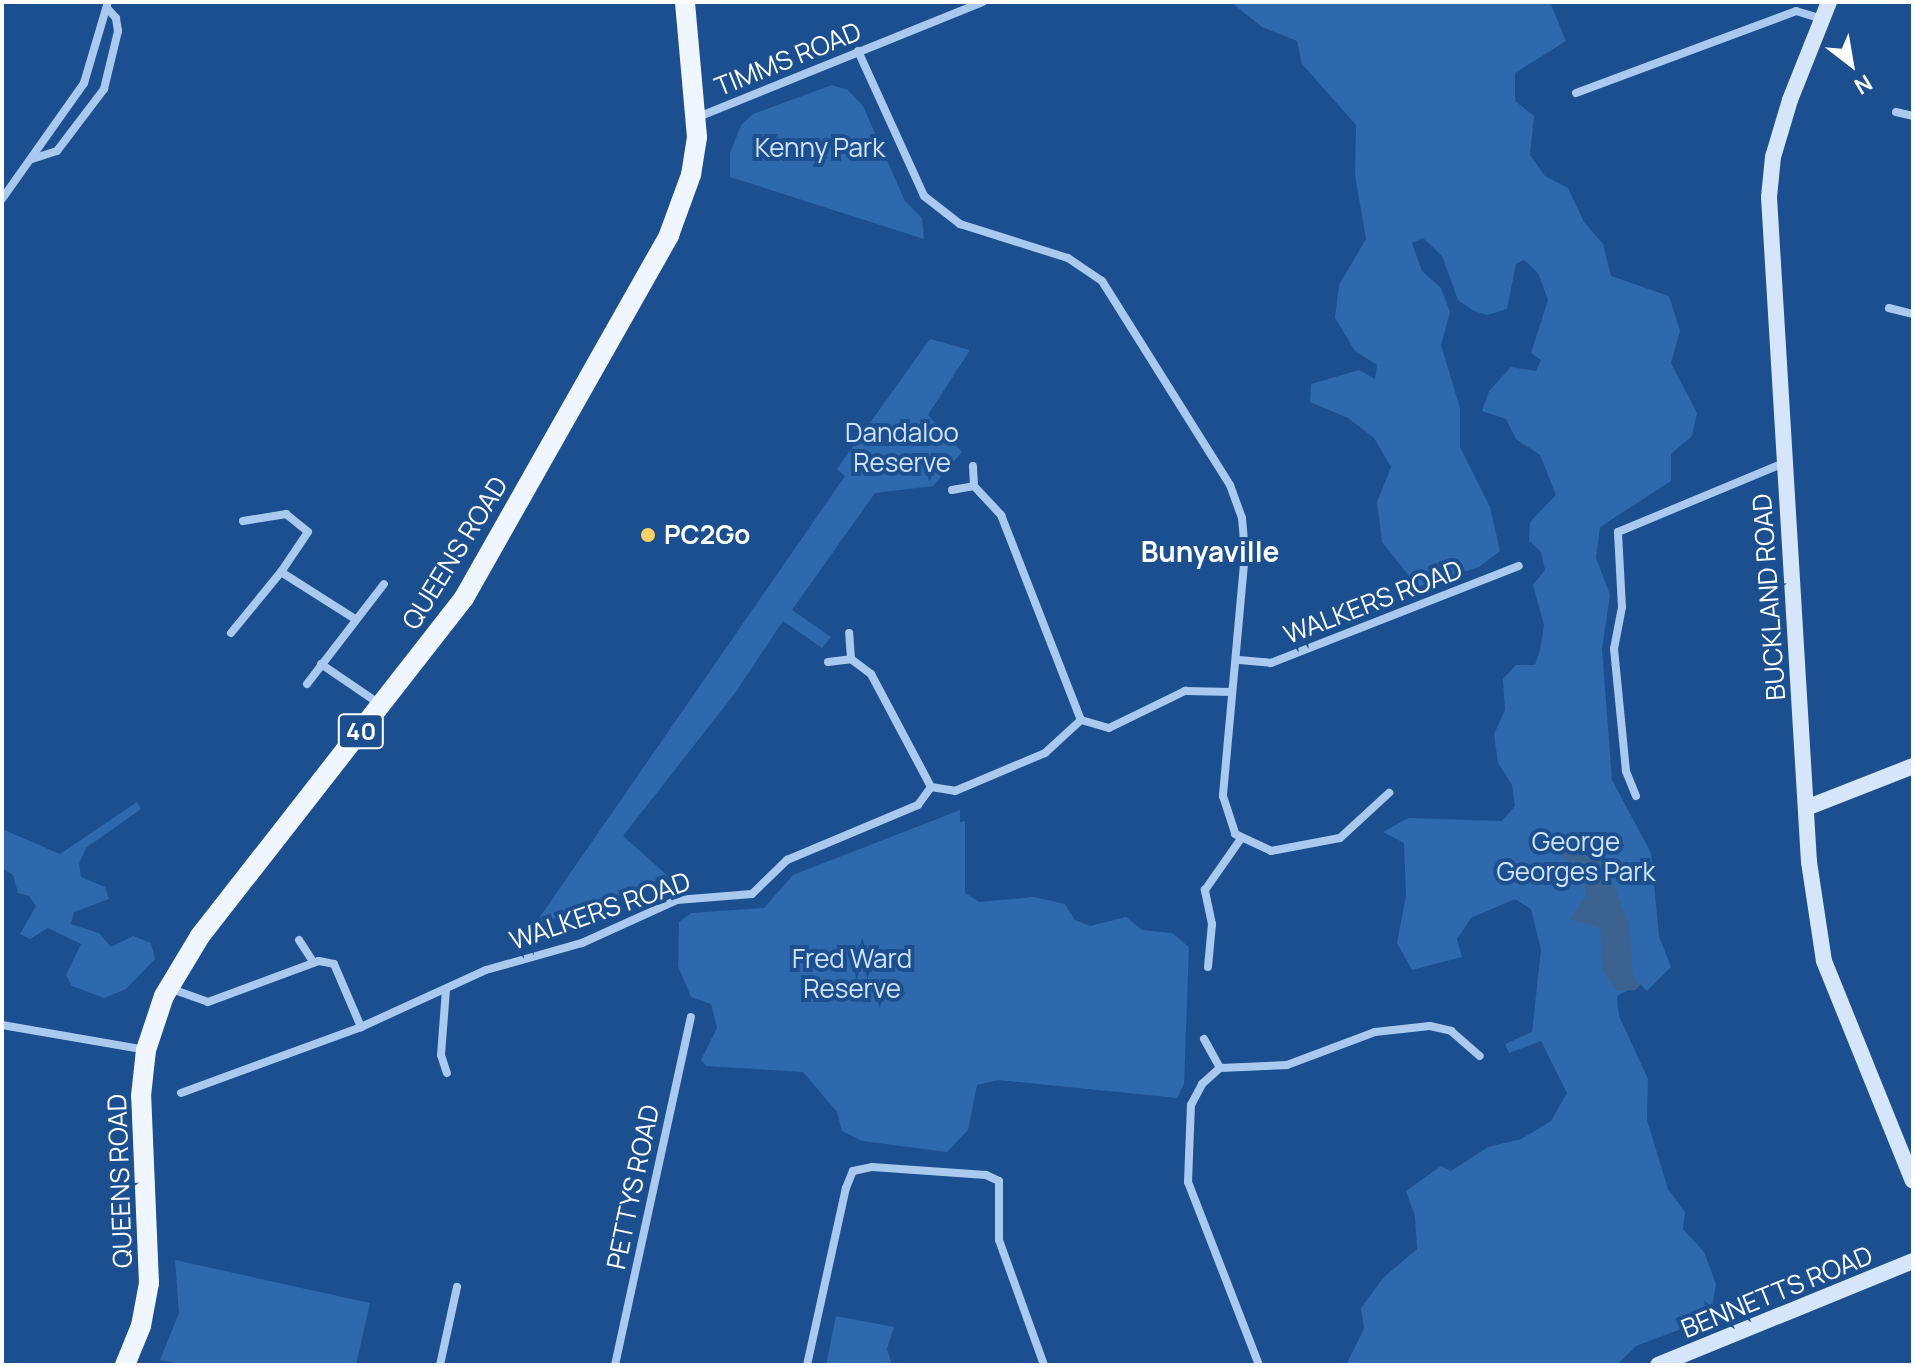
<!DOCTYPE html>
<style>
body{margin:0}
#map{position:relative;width:1915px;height:1367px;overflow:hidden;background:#1b4f8f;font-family:Manrope,sans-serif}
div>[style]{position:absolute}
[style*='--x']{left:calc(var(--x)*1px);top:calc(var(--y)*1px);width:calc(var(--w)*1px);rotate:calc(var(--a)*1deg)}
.green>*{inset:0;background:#2e69ad}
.water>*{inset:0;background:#3c6290}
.street>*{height:8px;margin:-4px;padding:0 4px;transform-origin:4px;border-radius:4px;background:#a9c9ee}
.secondary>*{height:16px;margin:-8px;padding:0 8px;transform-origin:8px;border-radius:8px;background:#d6e6fa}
.primary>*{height:20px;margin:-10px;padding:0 10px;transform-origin:10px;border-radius:10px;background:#f0f6ff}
.dots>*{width:22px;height:22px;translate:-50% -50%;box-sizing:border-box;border:4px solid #1b4f8f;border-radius:50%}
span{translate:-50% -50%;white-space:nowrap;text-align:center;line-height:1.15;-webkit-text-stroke:8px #1b4f8f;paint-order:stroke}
.shield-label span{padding:2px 6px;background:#1b4f8f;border:2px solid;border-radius:6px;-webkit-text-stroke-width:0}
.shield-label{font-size:24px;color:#fff;font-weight:700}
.street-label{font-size:26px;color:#fff}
.park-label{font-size:26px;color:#cfe3fa}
.poi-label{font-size:26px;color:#fff;font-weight:700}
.left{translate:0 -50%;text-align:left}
.neighbourhood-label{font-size:28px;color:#fff;font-weight:700}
.frame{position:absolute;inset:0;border:4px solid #fff;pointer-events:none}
.north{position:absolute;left:1811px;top:24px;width:80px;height:80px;-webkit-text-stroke:6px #1b4f8f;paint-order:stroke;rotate:149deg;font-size:22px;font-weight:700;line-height:32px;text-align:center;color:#fff}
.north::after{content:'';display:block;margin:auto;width:28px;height:36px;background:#fff;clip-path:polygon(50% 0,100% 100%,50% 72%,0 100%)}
</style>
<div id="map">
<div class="green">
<div style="clip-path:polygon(1231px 2px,1550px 2px,1566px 41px,1515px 73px,1515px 101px,1534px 116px,1530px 155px,1545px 176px,1568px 188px,1584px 222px,1603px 244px,1611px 276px,1669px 296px,1680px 331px,1671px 363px,1697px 413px,1692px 436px,1671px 454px,1671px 481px,1600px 527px,1596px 558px,1610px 595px,1602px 649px,1612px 780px,1651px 853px,1659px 936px,1671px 967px,1647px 991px,1640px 984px,1617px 996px,1619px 1016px,1648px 1079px,1647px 1120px,1668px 1189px,1685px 1212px,1683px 1229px,1704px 1252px,1716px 1284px,1712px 1307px,1703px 1306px,1707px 1319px,1636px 1346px,1617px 1365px,1346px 1365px,1364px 1329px,1361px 1308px,1383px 1278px,1417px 1249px,1415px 1216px,1406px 1191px,1441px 1166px,1451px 1171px,1488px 1147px,1521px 1139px,1551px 1121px,1567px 1093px,1541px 1041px,1509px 1053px,1505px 1044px,1532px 1032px,1541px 950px,1531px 909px,1515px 899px,1471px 918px,1457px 939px,1462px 957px,1412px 970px,1397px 943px,1406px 896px,1404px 843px,1383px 832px,1408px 818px,1502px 821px,1515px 806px,1512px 785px,1498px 763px,1494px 734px,1505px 710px,1503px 679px,1516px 665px,1535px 665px,1540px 650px,1544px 625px,1533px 585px,1545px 570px,1541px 552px,1529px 541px,1530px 522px,1556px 495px,1540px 455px,1516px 439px,1506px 419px,1482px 411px,1489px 391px,1511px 367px,1536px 371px,1541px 360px,1531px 353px,1548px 300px,1538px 273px,1524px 260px,1516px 264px,1507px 309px,1487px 315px,1474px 311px,1458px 300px,1442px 256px,1423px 238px,1412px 243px,1422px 271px,1441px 288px,1450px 312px,1441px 345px,1460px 408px,1460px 447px,1490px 507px,1500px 551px,1479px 567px,1418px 587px,1382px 542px,1377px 502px,1391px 467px,1374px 438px,1348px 418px,1310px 402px,1311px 384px,1359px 370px,1375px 379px,1377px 365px,1355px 351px,1335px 318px,1339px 285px,1366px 239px,1355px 175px,1356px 125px,1302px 64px,1297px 41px,1262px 27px)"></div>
<div style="clip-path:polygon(832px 85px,848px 90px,863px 106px,905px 201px,922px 218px,924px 239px,730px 177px,730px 153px,741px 125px,753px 114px)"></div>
<div style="clip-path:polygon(930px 339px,970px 350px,928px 415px,962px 452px,933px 486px,875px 493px,792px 610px,831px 637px,822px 648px,783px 621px,735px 693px,623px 836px,668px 876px,533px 927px,845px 476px,837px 469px)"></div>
<div style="clip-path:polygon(137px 802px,141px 809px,86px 848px,79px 864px,81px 877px,105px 887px,109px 899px,74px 912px,71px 924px,99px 933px,111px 947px,133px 936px,151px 943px,155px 959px,126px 989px,104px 998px,72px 986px,66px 975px,81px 944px,48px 928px,30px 939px,20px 934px,36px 906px,29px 896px,18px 893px,13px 875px,2px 868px,2px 829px,60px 854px)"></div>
<div style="clip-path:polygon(960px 810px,960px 822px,965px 821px,965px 893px,979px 902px,1034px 897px,1065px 904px,1075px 920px,1090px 926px,1126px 917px,1142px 930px,1172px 933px,1189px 947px,1184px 1084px,1177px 1098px,998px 1080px,977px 1085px,968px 1130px,947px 1152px,862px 1141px,842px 1131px,837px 1112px,803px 1072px,706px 1066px,701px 1060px,717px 1028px,711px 1004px,691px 997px,678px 966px,679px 922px,691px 913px,764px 908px,793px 875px)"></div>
<div style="clip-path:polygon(175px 1260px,370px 1303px,356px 1365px,183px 1365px,160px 1360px,179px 1313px)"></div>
<div style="clip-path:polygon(836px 1316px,894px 1327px,887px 1349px,892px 1365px,826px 1365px)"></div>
</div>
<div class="water">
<div style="clip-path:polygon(1573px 831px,1590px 842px,1607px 867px,1629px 925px,1633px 976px,1641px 985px,1635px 990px,1617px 991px,1603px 971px,1600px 928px,1570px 919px,1585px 898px,1585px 875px,1561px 855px,1557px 844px)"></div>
</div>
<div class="street">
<div style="--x:858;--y:51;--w:159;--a:65.5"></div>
<div style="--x:924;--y:196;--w:46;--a:37.9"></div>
<div style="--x:960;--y:224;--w:113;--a:17.5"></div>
<div style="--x:1068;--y:258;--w:41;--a:34.1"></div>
<div style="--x:1102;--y:281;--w:241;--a:57.9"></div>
<div style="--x:1230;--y:485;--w:35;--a:70"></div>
<div style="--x:1242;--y:518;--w:35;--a:85"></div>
<div style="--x:1245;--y:553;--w:244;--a:95.2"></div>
<div style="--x:1223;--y:796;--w:40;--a:72"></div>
<div style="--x:1235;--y:834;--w:40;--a:25"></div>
<div style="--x:1271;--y:851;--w:70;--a:-10.7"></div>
<div style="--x:1340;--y:838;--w:67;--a:-42.6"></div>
<div style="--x:1576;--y:93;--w:235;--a:-20.4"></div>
<div style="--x:1796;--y:11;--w:27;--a:17"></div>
<div style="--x:1896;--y:112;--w:17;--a:13"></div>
<div style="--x:698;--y:117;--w:307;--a:-22"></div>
<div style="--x:32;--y:159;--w:26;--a:-18"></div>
<div style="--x:57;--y:151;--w:78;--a:-52.8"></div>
<div style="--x:104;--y:89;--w:60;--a:-76.4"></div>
<div style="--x:118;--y:31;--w:13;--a:-99"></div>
<div style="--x:116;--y:18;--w:13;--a:-132"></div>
<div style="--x:2;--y:199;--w:142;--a:-54.7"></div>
<div style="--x:84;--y:83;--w:84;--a:-73.5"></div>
<div style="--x:1889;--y:308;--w:25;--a:14"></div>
<div style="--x:974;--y:486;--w:40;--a:47"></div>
<div style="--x:1001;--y:515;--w:220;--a:68.7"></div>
<div style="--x:952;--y:490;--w:22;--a:-10"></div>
<div style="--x:974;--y:486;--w:20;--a:-93"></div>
<div style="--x:243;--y:521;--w:44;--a:-9.2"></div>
<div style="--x:286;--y:514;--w:28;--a:39"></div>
<div style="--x:308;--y:532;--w:48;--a:124"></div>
<div style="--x:231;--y:633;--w:79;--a:-50.7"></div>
<div style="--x:281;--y:572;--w:88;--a:32.4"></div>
<div style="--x:851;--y:659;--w:25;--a:37"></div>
<div style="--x:871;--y:674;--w:128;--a:62"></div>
<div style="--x:1239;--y:660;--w:32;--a:5"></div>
<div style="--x:1271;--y:663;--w:266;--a:-21.4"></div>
<div style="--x:828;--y:662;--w:23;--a:-7"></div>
<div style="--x:851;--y:659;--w:26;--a:-94"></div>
<div style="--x:321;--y:664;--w:73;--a:34.3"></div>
<div style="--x:307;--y:684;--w:126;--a:-52.4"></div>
<div style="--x:1636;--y:796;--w:27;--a:-112"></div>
<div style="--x:1626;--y:771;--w:123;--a:-95.6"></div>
<div style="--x:1614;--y:649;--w:43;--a:-79.2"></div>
<div style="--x:1622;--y:607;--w:75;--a:-93.1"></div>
<div style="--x:1618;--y:532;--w:180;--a:-22.6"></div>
<div style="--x:299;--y:940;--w:27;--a:57"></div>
<div style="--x:1208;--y:967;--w:43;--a:-84.7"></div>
<div style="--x:1212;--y:924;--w:35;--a:-102"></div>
<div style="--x:1205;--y:890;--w:61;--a:-55"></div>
<div style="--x:169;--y:988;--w:41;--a:19.7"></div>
<div style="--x:208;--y:1002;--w:118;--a:-20.3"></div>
<div style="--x:319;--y:961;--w:15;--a:11"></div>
<div style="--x:334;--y:964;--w:69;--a:66.8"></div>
<div style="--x:446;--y:989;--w:66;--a:94.3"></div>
<div style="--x:441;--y:1055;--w:19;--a:72"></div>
<div style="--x:2;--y:1025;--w:146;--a:9.8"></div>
<div style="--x:1204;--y:1039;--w:33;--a:61"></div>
<div style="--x:181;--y:1093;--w:192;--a:-20.1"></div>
<div style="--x:361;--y:1027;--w:137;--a:-24.5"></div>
<div style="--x:486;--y:970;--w:100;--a:-15.7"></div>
<div style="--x:582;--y:943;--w:104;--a:-24.4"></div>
<div style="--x:677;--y:900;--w:75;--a:-4.6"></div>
<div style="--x:752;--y:894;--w:49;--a:-44.2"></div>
<div style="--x:787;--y:860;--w:142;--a:-22.8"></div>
<div style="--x:918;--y:805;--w:22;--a:-54"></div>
<div style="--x:931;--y:787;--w:24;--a:9"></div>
<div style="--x:955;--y:791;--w:98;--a:-22.9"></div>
<div style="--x:1045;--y:753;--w:49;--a:-42.5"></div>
<div style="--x:1081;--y:720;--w:29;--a:16"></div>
<div style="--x:1109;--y:728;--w:85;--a:-26"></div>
<div style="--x:1185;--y:691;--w:47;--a:1.2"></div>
<div style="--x:440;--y:1365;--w:80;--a:-77.7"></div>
<div style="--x:615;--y:1365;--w:356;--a:-77.7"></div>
<div style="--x:807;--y:1365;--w:181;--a:-77.6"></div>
<div style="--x:846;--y:1188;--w:18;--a:-68"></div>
<div style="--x:853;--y:1171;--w:19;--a:-12"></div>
<div style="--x:872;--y:1167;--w:114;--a:4"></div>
<div style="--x:986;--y:1175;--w:14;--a:25"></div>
<div style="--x:999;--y:1181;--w:59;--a:90"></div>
<div style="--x:999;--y:1240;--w:133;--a:70.2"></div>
<div style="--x:1259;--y:1365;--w:196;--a:-111.2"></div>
<div style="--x:1188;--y:1182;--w:77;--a:-87.8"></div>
<div style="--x:1191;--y:1105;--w:24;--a:-62"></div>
<div style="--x:1202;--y:1084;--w:24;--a:-42"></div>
<div style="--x:1220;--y:1068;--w:67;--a:-2.6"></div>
<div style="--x:1287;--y:1065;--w:94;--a:-20.6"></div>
<div style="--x:1375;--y:1032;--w:55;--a:-6.2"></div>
<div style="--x:1430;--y:1026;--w:22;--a:13"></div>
<div style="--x:1451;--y:1031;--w:38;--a:41"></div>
</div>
<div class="secondary">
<div style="--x:1829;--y:2;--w:105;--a:111.7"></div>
<div style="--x:1790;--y:100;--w:59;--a:106.6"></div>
<div style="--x:1773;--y:157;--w:40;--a:95.7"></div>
<div style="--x:1769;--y:197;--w:666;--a:86.56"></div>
<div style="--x:1809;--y:862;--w:100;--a:81.4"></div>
<div style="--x:1824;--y:961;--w:237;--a:68"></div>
<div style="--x:1806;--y:808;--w:115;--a:-21.4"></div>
<div style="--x:1658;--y:1365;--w:275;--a:-22.2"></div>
</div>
<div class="primary">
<div style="--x:125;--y:1365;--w:42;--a:-67.7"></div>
<div style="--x:141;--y:1326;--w:44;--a:-79.5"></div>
<div style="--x:149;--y:1283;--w:187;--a:-92.4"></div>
<div style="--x:141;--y:1096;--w:46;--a:-83.8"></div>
<div style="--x:146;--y:1050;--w:57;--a:-71.6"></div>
<div style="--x:164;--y:996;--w:70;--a:-59"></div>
<div style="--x:200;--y:936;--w:429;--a:-52"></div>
<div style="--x:464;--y:598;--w:417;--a:-60.5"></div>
<div style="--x:669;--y:235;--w:64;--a:-69.9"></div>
<div style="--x:691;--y:175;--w:38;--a:-81"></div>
<div style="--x:697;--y:137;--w:136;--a:-95.1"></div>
</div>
<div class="dots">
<div style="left:648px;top:535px;background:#ffd166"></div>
</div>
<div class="shield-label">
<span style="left:361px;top:731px">40</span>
</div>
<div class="street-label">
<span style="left:788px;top:59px;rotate:-22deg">TIMMS ROAD</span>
<span style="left:455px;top:553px;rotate:-58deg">QUEENS ROAD</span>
<span style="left:1769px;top:597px;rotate:-94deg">BUCKLAND ROAD</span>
<span style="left:1373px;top:602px;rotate:-21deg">WALKERS ROAD</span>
<span style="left:600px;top:911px;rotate:-19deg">WALKERS ROAD</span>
<span style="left:120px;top:1181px;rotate:-92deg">QUEENS ROAD</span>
<span style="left:633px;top:1187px;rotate:-78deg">PETTYS ROAD</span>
<span style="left:1777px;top:1292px;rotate:-22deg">BENNETTS ROAD</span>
</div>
<div class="park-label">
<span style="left:820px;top:148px">Kenny Park</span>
<span style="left:902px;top:448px">Dandaloo<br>Reserve</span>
<span style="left:1576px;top:857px">George<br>Georges Park</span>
<span style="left:852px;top:974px">Fred Ward<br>Reserve</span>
</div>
<div class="poi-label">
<span class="left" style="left:664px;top:535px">PC2Go</span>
</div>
<div class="neighbourhood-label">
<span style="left:1210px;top:551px">Bunyaville</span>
</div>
<div class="frame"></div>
<div class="north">N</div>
</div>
